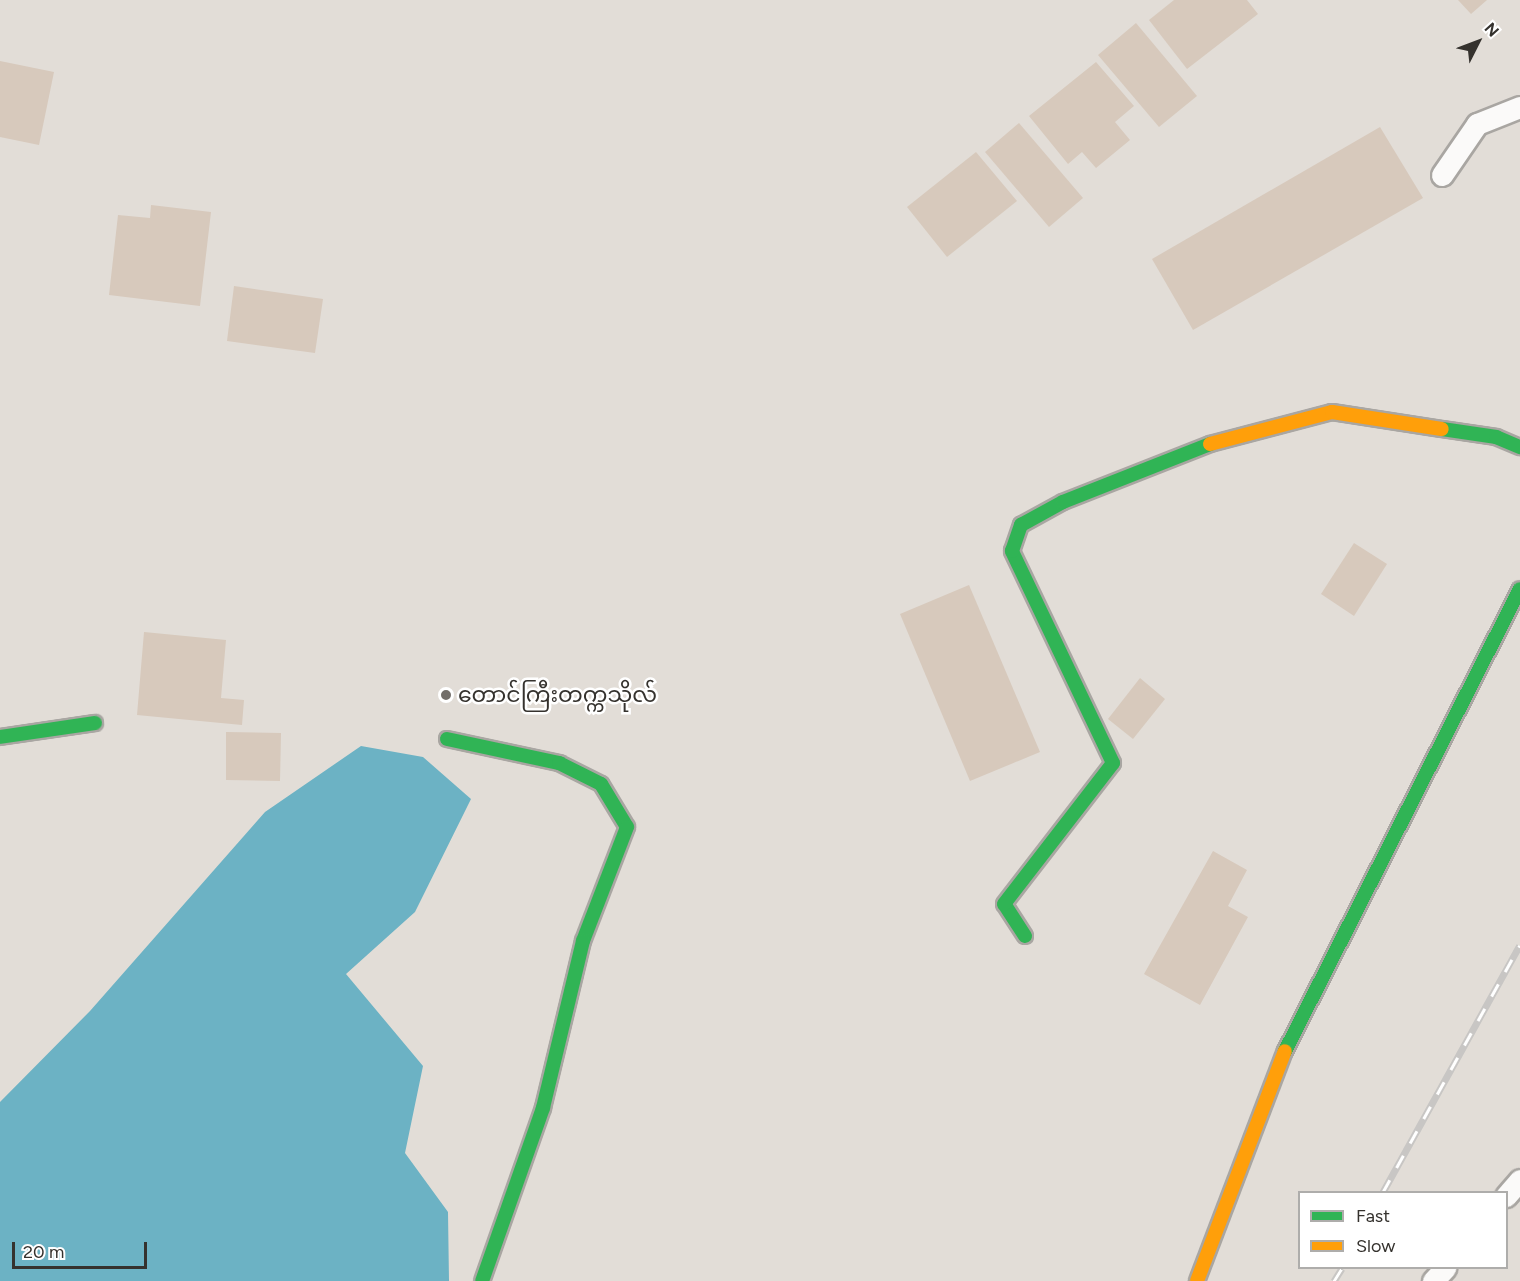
<!DOCTYPE html>
<meta charset="utf-8">
<style>
body{margin:0}
#map{position:relative;width:1520px;height:1281px;overflow:hidden;background:#e2ddd7;font-family:Figtree,"Noto Sans Myanmar",sans-serif}
div>[style]{position:absolute}
[style*='--x']{left:calc(var(--x)*1px);top:calc(var(--y)*1px);width:calc(var(--w)*1px);rotate:calc(var(--a)*1deg)}
.water>*{inset:0;background:#6cb2c4}
.building>*{inset:0;background:#d7c9bc}
.roads{filter:drop-shadow(2px 0 #a9a6a2) drop-shadow(-2px 0 #a9a6a2) drop-shadow(0 2px #a9a6a2) drop-shadow(0 -2px #a9a6a2)}
.lane>*{height:21px;margin:-10.5px;padding:0 10.5px;transform-origin:10.5px;border-radius:10.5px;background:#fbfaf9}
.fast>*{height:14px;margin:-7px;padding:0 7px;transform-origin:7px;border-radius:7px;background:#30b455}
.slow>*{height:14px;margin:-7px;padding:0 7px;transform-origin:7px;border-radius:7px;background:#ff9f0a}
.rail>*{height:7px;margin-top:-3.5px;transform-origin:0;background:repeating-linear-gradient(90deg,#fff 0 14px,#c8c6c4 0 28px);box-sizing:border-box;border-block:2px solid #c8c6c4}
.dots>*{width:16px;height:16px;translate:-50% -50%;box-sizing:border-box;border:3px solid #fff;border-radius:50%}
span{translate:-50% -50%;white-space:nowrap;text-align:center;line-height:1.15;-webkit-text-stroke:5px #fff;paint-order:stroke}
.poi-label{font-size:22px;color:#35322e}
.left{translate:0 -50%;text-align:left}
.legend{position:absolute;left:1298px;top:1191px;width:210px;height:78px;box-sizing:border-box;background:#fff;border:2px solid #aeadab;margin:0;padding:8px 10px;list-style:none;font-size:18px;color:#35322e}
.legend li{display:flex;align-items:center;gap:12px;height:30px}
.legend b{width:30px;border:2px solid #aeadab}
.north{position:absolute;left:1448px;top:12px;width:60px;height:60px;-webkit-text-stroke:4px #fff;paint-order:stroke;rotate:48deg;font-size:16px;font-weight:700;line-height:24px;text-align:center;color:#35322e}
.north::after{content:'';display:block;margin:auto;width:21px;height:27px;background:#35322e;clip-path:polygon(50% 0,100% 100%,50% 72%,0 100%)}
.scale{position:absolute;left:12px;top:1242px;width:135px;height:27px;box-sizing:border-box;border:3px solid #35322e;border-top:0;padding-left:8px;font-size:18px;line-height:21px;white-space:nowrap;color:#35322e;-webkit-text-stroke:4px #fff;paint-order:stroke}
</style>
<div id="map">
<div class="water">
<div style="clip-path:polygon(361px 746px,423px 757px,471px 799px,415px 912px,346px 974px,423px 1066px,405px 1153px,448px 1212px,449px 1281px,0 1281px,0 1102px,90px 1011px,265px 812px)"></div>
</div>
<div class="building">
<div style="clip-path:polygon(1174px 0,1247px 0,1258px 14px,1187px 69px,1149px 20px)"></div>
<div style="clip-path:polygon(1458px 0,1487px 0,1471px 14px)"></div>
<div style="clip-path:polygon(1136px 23px,1197px 96px,1159px 127px,1098px 55px)"></div>
<div style="clip-path:polygon(0 61px,54px 72px,39px 145px,0 137px)"></div>
<div style="clip-path:polygon(1096px 62px,1134px 106px,1115px 122px,1130px 140px,1096px 168px,1082px 152px,1068px 164px,1029px 116px)"></div>
<div style="clip-path:polygon(1019px 123px,1083px 198px,1049px 227px,985px 152px)"></div>
<div style="clip-path:polygon(1380px 127px,1423px 198px,1193px 330px,1152px 259px)"></div>
<div style="clip-path:polygon(976px 152px,1017px 201px,947px 257px,907px 207px)"></div>
<div style="clip-path:polygon(151px 205px,211px 212px,200px 306px,109px 295px,118px 215px,150px 218px)"></div>
<div style="clip-path:polygon(234px 286px,323px 299px,315px 353px,227px 341px)"></div>
<div style="clip-path:polygon(1354px 543px,1387px 564px,1354px 616px,1321px 594px)"></div>
<div style="clip-path:polygon(969px 585px,1040px 752px,970px 781px,900px 614px)"></div>
<div style="clip-path:polygon(144px 632px,226px 640px,221px 698px,244px 700px,242px 725px,137px 715px)"></div>
<div style="clip-path:polygon(1140px 678px,1165px 699px,1133px 739px,1108px 719px)"></div>
<div style="clip-path:polygon(226px 732px,281px 733px,280px 781px,226px 780px)"></div>
<div style="clip-path:polygon(1213px 851px,1247px 870px,1228px 906px,1248px 917px,1200px 1005px,1144px 974px)"></div>
</div>
<div class="roads">
<div class="lane">
<div style="--x:1442;--y:175;--w:62;--a:-55.5"></div>
<div style="--x:1477;--y:124;--w:46;--a:-21.6"></div>
<div style="--x:1506;--y:1196;--w:21;--a:-49"></div>
<div style="--x:1433;--y:1281;--w:18;--a:-47"></div>
</div>
<div class="fast">
<div style="--x:1442;--y:429;--w:55;--a:8.4"></div>
<div style="--x:1496;--y:437;--w:26;--a:23"></div>
<div style="--x:0;--y:737;--w:96;--a:-8.4"></div>
<div style="--x:447;--y:739;--w:115;--a:12.1"></div>
<div style="--x:559;--y:763;--w:47;--a:26.6"></div>
<div style="--x:601;--y:784;--w:50;--a:58.8"></div>
<div style="--x:627;--y:827;--w:122;--a:111.1"></div>
<div style="--x:583;--y:941;--w:172;--a:103.5"></div>
<div style="--x:543;--y:1108;--w:183;--a:109.4"></div>
<div style="--x:1025;--y:936;--w:38;--a:-123"></div>
<div style="--x:1004;--y:904;--w:178;--a:-52.3"></div>
<div style="--x:1113;--y:763;--w:235;--a:-115.5"></div>
<div style="--x:1012;--y:551;--w:28;--a:-71"></div>
<div style="--x:1021;--y:525;--w:48;--a:-28.7"></div>
<div style="--x:1063;--y:502;--w:158;--a:-21.5"></div>
<div style="--x:1285;--y:1051;--w:518;--a:-63.04"></div>
</div>
<div class="slow">
<div style="--x:1210;--y:444;--w:126;--a:-14.7"></div>
<div style="--x:1332;--y:412;--w:111;--a:8.8"></div>
<div style="--x:1197;--y:1281;--w:246;--a:-69.1"></div>
</div>
</div>
<div class="rail">
<div style="--x:1383;--y:1192;--w:282;--a:-61"></div>
<div style="--x:1334;--y:1281;--w:15;--a:-58"></div>
</div>
<div class="dots">
<div style="left:446px;top:695px;background:#726e69"></div>
</div>
<div class="poi-label">
<span class="left" style="left:458px;top:695px">တောင်ကြီးတက္ကသိုလ်</span>
</div>
<ul class="legend">
<li><b style="height:8px;background:#30b455"></b>Fast</li>
<li><b style="height:8px;background:#ff9f0a"></b>Slow</li>
</ul>
<div class="north">N</div>
<div class="scale">20 m</div>
</div>
